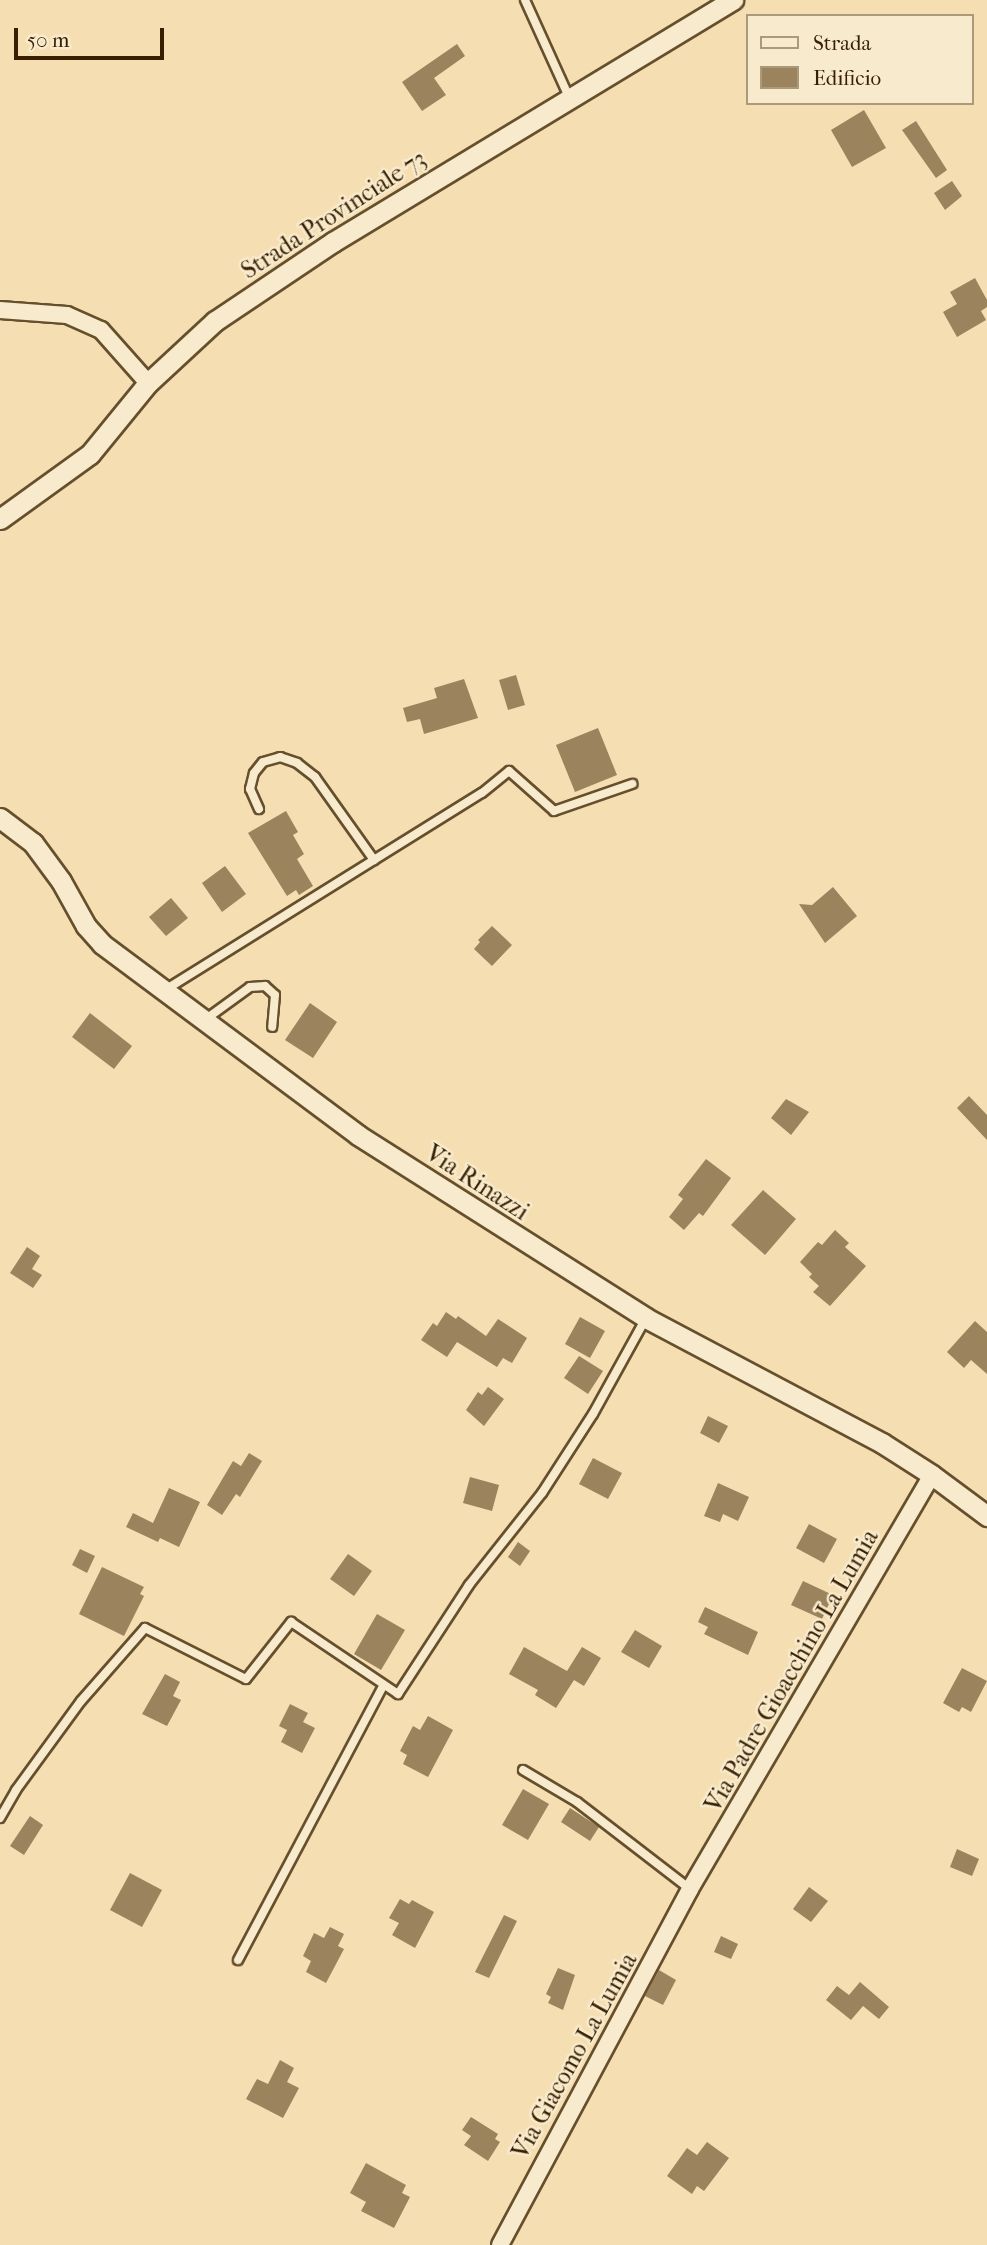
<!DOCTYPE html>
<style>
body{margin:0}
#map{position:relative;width:987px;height:2245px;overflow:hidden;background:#f5dfb2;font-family:"IM FELL French Canon",serif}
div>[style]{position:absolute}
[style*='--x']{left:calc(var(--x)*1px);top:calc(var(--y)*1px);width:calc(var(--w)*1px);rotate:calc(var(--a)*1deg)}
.building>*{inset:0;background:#9a835d}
.roads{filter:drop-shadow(2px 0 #664f2c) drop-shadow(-2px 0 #664f2c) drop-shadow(0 2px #664f2c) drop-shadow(0 -2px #664f2c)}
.service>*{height:8px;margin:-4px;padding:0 4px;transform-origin:4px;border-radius:4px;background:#f8eacd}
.minor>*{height:16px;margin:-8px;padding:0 8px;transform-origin:8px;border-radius:8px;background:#f8eacd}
.tertiary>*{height:19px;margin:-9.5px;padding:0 9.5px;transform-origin:9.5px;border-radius:9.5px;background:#f8eacd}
span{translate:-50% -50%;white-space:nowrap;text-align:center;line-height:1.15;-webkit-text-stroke:5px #f8eacd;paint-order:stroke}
.street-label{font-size:24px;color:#371f00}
.legend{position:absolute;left:746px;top:14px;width:228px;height:91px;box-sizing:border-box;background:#f8eacd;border:2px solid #ab997b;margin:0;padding:9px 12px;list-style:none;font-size:21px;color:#371f00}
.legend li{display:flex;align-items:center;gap:14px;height:35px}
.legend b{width:35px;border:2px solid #ab997b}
.scale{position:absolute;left:14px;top:28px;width:150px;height:32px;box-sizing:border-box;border:4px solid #371f00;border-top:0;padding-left:9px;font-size:21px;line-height:24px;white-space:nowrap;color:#371f00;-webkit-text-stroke:5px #f8eacd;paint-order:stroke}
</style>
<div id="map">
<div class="building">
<div style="clip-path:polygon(457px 44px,465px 56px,434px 78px,446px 95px,422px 111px,402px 82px)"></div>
<div style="clip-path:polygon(864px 110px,886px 148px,852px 167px,831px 130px)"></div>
<div style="clip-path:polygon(916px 121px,947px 170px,936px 178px,902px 130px)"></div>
<div style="clip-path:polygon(952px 181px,962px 196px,945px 210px,934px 193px)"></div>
<div style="clip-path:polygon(975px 278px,987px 300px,987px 307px,981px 311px,986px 320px,957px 337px,943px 312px,957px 304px,950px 292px)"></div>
<div style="clip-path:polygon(516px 675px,525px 705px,508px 710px,499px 680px)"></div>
<div style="clip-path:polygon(464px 679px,478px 718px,424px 734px,420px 719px,407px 722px,403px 708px,437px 698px,434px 688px)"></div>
<div style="clip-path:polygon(598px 728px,617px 775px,575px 792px,556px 745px)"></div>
<div style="clip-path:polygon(286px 811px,298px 832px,293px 835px,304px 854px,297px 859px,313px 886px,299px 895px,296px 890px,287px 896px,248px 833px)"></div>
<div style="clip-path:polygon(225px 866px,246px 894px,222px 912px,202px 883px)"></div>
<div style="clip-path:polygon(833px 887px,857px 916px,825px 943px,799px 904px,812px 905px)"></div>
<div style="clip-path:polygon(171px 898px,188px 918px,166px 936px,149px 917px)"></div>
<div style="clip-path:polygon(492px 926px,512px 945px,492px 966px,474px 949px,480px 942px,478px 940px)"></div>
<div style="clip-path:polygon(310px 1003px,337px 1022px,313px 1058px,285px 1040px)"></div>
<div style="clip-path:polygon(90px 1013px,132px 1046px,114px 1069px,72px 1037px)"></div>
<div style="clip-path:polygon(969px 1096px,987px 1115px,987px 1140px,957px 1108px)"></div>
<div style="clip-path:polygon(786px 1099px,809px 1112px,791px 1135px,771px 1118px)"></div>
<div style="clip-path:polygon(706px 1159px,731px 1178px,703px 1216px,699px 1213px,684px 1230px,669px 1217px,683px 1199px,678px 1195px)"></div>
<div style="clip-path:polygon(763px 1190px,796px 1219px,765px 1255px,731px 1225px)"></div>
<div style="clip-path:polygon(835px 1230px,849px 1243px,845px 1247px,866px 1266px,830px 1306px,813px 1292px,819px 1286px,809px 1277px,812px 1274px,800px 1262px,818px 1242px,822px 1245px)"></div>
<div style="clip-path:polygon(27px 1247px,40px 1256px,32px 1269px,42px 1275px,33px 1288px,10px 1273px)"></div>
<div style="clip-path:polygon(446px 1312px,456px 1319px,458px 1316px,486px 1336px,498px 1319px,527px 1338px,512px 1363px,503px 1358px,497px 1367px,457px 1342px,447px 1357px,421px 1340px,433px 1323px,437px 1326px)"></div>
<div style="clip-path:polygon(580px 1317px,605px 1331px,590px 1358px,565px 1344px)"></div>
<div style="clip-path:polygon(975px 1321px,987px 1332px,987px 1374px,971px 1360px,964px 1368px,947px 1352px)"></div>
<div style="clip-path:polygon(579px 1356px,603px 1371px,588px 1394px,564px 1378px)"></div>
<div style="clip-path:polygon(488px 1387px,504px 1399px,484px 1426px,466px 1410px,478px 1392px,482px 1395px)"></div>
<div style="clip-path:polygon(708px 1416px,728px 1426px,719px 1443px,700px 1433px)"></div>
<div style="clip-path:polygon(249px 1453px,262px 1461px,240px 1497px,236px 1494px,222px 1515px,207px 1505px,233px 1461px,241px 1466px)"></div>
<div style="clip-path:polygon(593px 1458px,622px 1473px,608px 1499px,579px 1484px)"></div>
<div style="clip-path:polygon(470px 1477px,499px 1485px,492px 1511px,463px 1503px)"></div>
<div style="clip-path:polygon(718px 1483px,749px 1497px,738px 1521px,723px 1514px,720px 1522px,704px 1516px)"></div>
<div style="clip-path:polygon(169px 1488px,200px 1502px,179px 1547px,160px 1538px,158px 1542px,126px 1527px,133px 1513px,153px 1523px)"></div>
<div style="clip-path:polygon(809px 1524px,837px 1539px,824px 1563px,796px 1548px)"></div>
<div style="clip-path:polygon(518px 1542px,530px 1551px,520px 1566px,508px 1557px)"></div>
<div style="clip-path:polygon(80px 1549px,95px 1556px,87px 1573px,72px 1565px)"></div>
<div style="clip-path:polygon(348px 1554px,372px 1571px,354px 1596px,330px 1579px)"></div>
<div style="clip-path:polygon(102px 1567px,144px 1587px,140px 1594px,144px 1596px,124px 1636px,79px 1614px)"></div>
<div style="clip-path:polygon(803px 1581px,833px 1595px,822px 1619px,791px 1605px)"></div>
<div style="clip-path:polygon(705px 1607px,758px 1632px,748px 1655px,704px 1634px,708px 1627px,698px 1622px)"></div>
<div style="clip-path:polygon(377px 1614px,405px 1630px,381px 1670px,354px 1654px)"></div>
<div style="clip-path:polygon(635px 1630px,662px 1646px,649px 1668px,621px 1652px)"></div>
<div style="clip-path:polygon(524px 1647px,567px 1671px,582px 1647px,601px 1658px,584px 1686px,574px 1680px,556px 1708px,535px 1695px,538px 1690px,509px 1674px)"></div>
<div style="clip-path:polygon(962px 1668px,987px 1681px,971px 1712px,962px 1707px,959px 1712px,943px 1703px)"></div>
<div style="clip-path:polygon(165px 1674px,180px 1682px,173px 1696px,181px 1700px,167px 1726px,142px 1714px)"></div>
<div style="clip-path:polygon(290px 1704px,308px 1713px,303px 1722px,315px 1728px,302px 1753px,281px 1742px,287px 1730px,279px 1726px)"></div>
<div style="clip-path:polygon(428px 1716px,453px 1730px,428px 1777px,403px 1764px,407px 1755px,400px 1751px,413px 1726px,420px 1730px)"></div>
<div style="clip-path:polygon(523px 1789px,549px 1804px,528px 1840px,502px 1825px)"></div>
<div style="clip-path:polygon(570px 1808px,599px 1827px,590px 1841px,561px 1822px)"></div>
<div style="clip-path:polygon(30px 1816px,43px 1825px,24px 1855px,10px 1846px)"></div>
<div style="clip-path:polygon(957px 1849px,979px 1859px,972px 1876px,950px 1867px)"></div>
<div style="clip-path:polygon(130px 1873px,162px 1890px,142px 1927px,110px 1910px)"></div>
<div style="clip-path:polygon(809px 1887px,828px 1901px,811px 1922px,793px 1909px)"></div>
<div style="clip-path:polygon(400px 1899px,409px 1904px,412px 1900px,434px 1912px,415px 1948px,392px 1935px,399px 1923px,389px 1918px)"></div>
<div style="clip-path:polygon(504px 1915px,517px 1921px,489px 1978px,475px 1972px)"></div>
<div style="clip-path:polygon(330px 1927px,344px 1934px,338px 1946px,344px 1949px,326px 1983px,306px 1972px,311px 1961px,303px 1956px,314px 1933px,324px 1938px)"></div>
<div style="clip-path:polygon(721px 1936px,738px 1944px,731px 1959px,714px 1952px)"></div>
<div style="clip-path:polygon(558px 1968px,575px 1975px,563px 2010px,548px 2003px,551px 1997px,546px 1994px)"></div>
<div style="clip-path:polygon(659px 1970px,676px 1980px,663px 2005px,645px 1996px)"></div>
<div style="clip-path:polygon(860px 1982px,889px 2007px,879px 2019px,863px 2006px,851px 2020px,826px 2000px,837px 1986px,849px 1995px)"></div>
<div style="clip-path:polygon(280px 2060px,294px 2068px,287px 2082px,299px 2088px,283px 2118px,246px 2099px,257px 2079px,268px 2084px)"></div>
<div style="clip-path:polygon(471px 2117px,498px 2134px,495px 2139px,500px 2142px,488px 2161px,464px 2145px,471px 2136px,462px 2130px)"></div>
<div style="clip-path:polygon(707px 2142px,729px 2158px,704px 2191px,697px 2186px,692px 2194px,667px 2176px,687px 2148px,697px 2155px)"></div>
<div style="clip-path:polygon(366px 2163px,406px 2185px,402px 2193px,410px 2197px,394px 2228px,361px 2211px,366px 2202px,350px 2193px)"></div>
</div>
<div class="roads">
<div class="service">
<div style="--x:525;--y:0;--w:107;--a:65.6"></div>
<div style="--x:259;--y:809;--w:22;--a:-114"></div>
<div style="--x:250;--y:789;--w:16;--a:-76"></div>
<div style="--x:254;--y:773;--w:14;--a:-51"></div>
<div style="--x:263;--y:762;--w:18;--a:-16"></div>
<div style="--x:280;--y:757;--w:18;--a:19"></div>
<div style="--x:297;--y:763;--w:23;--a:38"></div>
<div style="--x:315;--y:777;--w:102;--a:54.6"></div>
<div style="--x:165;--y:990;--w:373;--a:-31.9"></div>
<div style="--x:482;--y:793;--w:35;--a:-39"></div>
<div style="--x:509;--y:771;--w:60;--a:41.6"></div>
<div style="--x:554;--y:811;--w:83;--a:-19.1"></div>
<div style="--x:206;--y:1019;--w:54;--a:-36"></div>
<div style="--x:250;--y:987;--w:15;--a:-4"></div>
<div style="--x:265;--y:986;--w:13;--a:42"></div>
<div style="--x:275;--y:995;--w:32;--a:95"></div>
<div style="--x:523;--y:1770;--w:63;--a:30.7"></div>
<div style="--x:577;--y:1802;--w:143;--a:37.6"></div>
<div style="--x:0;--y:1818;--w:32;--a:-60"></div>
<div style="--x:16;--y:1790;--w:110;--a:-53.9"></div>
<div style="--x:81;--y:1701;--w:97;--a:-48.8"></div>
<div style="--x:145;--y:1628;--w:113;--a:26.8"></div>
<div style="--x:246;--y:1679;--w:73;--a:-51.7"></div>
<div style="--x:291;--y:1622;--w:129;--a:33.9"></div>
<div style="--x:398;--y:1694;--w:130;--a:-56.9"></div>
<div style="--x:469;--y:1585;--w:117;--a:-51.6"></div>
<div style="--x:542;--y:1493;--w:94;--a:-57.2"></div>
<div style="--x:593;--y:1414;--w:110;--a:-61.1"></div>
<div style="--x:238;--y:1960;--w:310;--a:-62.1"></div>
</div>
<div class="minor">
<div style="--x:0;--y:310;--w:67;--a:4.3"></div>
<div style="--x:67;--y:315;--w:37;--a:24"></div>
<div style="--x:101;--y:330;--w:71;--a:48.4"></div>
<div style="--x:500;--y:2245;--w:404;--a:-61.9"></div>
<div style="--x:690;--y:1889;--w:480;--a:-59.7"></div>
</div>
<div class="tertiary">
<div style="--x:0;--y:519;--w:111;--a:-35.8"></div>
<div style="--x:90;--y:454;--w:92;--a:-50.8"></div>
<div style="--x:148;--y:383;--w:91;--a:-42.8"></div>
<div style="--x:215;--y:321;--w:142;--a:-33.8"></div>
<div style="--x:333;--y:242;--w:468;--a:-31.2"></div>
<div style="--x:0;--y:818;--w:41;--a:37.1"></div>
<div style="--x:33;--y:843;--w:47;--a:53.6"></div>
<div style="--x:61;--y:881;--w:51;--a:60.9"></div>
<div style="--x:86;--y:926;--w:24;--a:48"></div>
<div style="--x:102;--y:944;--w:319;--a:36.7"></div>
<div style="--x:358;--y:1135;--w:341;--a:32.4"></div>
<div style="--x:646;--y:1318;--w:267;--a:27.9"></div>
<div style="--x:882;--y:1443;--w:59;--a:32.6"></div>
<div style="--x:932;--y:1475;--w:69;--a:36.7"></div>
</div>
</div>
<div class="street-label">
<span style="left:334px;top:215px;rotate:-33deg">Strada Provinciale 73</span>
<span style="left:477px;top:1183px;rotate:33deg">Via Rinazzi</span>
<span style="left:792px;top:1671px;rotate:-60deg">Via Padre Gioacchino La Lumia</span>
<span style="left:575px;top:2056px;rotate:-61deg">Via Giacomo La Lumia</span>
</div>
<ul class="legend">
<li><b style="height:9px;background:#f8eacd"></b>Strada</li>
<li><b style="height:19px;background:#9a835d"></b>Edificio</li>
</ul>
<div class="scale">50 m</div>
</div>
